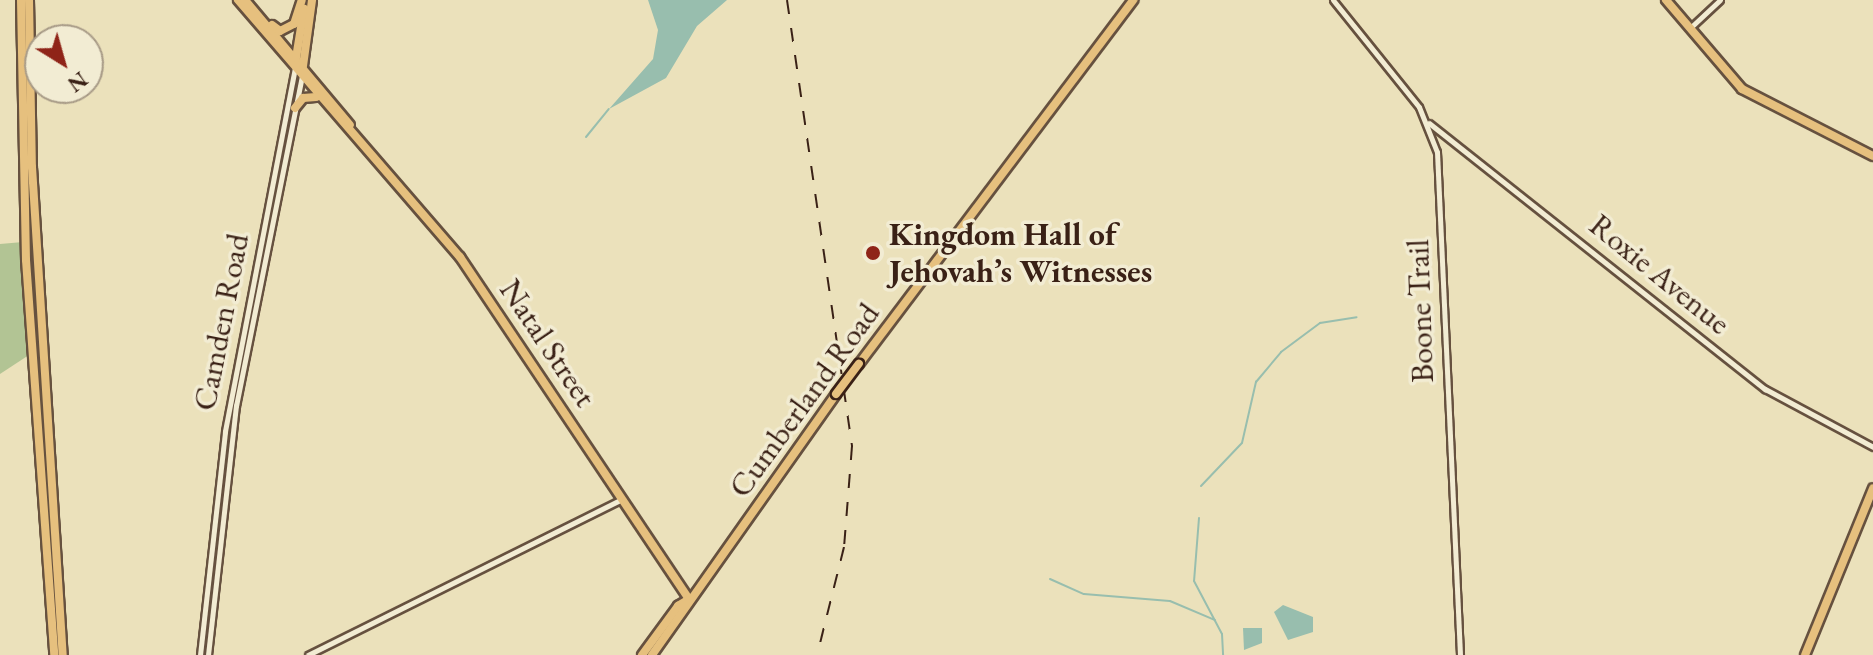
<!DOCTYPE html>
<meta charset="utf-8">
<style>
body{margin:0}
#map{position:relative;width:1873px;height:655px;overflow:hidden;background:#ebe1bb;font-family:"EB Garamond",serif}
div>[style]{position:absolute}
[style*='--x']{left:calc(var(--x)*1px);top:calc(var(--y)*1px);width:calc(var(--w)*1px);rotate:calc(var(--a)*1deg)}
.green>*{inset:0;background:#b2c494}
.water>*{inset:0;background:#98beae}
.stream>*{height:2px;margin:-1px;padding:0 1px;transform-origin:1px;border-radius:1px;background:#98beae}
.roads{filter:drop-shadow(2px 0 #66513f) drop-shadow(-2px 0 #66513f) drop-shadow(0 2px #66513f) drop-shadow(0 -2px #66513f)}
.minor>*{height:5px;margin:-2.5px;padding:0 2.5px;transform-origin:2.5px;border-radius:2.5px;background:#f2ecd3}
.major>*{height:8px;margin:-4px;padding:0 4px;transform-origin:4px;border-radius:4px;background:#e6c07e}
.rail>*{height:2px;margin-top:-1px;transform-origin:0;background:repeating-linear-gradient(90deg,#3a2116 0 14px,transparent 0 28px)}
.bridges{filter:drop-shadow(2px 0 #3a2116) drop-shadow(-2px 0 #3a2116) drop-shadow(0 2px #3a2116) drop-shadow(0 -2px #3a2116)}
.major-bridge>*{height:8px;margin:-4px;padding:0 4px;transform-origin:4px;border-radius:4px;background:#e6c07e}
.dots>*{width:22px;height:22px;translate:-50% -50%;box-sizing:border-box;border:4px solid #f2ecd3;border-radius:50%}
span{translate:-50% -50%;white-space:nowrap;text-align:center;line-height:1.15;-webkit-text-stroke:7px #f2ecd3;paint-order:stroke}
.poi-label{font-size:32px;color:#3a2116;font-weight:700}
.left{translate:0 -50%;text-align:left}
.street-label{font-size:32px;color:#3a2116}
.north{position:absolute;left:24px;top:24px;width:80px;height:80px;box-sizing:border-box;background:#f2ecd3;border:2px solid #a89b87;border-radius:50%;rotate:143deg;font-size:22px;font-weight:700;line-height:32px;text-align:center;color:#3a2116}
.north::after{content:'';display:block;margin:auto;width:28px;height:36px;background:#8f2418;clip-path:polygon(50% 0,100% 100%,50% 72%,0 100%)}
</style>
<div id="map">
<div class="green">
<div style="clip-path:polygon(23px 242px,32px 353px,0 374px,0 244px)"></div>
</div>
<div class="water">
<div style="clip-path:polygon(648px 0,727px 0,697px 26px,666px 78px,609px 109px,653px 59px,658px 30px)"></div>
<div style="clip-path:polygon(1283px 605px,1313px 617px,1313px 632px,1288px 640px,1274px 612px)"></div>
<div style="clip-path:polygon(1243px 628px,1262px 628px,1262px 643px,1244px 650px)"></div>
</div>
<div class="stream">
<div style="--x:586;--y:137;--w:36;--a:-51"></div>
<div style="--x:1201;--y:486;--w:59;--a:-46.4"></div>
<div style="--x:1242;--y:443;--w:63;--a:-77.1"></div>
<div style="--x:1256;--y:382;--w:39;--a:-50"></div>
<div style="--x:1281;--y:352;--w:49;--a:-36.6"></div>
<div style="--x:1320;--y:323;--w:37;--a:-9"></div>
<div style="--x:1199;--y:518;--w:63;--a:94.5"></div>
<div style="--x:1194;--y:581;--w:60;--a:62.2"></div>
<div style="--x:1222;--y:634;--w:21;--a:87"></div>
<div style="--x:1050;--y:579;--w:37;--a:24"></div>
<div style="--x:1084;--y:594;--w:86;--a:4.7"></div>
<div style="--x:1170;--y:601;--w:49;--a:22.9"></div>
</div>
<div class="roads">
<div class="minor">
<div style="--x:1333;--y:0;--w:137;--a:51.2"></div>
<div style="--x:1419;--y:107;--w:48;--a:68.2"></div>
<div style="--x:1437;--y:152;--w:504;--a:87.38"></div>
<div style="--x:1690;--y:28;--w:41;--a:-43"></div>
<div style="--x:1429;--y:123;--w:429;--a:38.4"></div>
<div style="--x:1765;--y:389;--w:123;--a:28.2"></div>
<div style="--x:200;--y:655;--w:225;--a:-83.6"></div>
<div style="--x:225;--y:431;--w:370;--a:-79.1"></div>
<div style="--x:208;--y:655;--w:251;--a:-83.6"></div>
<div style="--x:236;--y:406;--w:337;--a:-78.7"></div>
<div style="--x:308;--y:655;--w:351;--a:-26.4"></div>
</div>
<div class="major">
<div style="--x:21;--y:0;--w:260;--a:88.9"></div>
<div style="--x:26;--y:260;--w:396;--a:85.9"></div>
<div style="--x:29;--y:0;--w:167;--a:89"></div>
<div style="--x:32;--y:167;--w:489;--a:86.4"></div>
<div style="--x:238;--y:0;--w:340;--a:49.2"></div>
<div style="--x:460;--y:257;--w:412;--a:56.2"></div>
<div style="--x:245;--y:0;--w:163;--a:50"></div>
<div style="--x:1666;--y:0;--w:117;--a:49.5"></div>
<div style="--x:1742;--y:89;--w:147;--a:27.1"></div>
<div style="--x:272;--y:25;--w:10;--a:37"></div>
<div style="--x:280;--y:31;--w:16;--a:-27"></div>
<div style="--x:294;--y:24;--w:25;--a:-72"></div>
<div style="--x:296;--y:58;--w:50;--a:-80.7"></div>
<div style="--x:303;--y:66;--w:67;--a:-82.2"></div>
<div style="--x:295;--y:108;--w:13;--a:-51"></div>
<div style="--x:303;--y:98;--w:13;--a:-4"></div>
<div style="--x:859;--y:364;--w:456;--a:-53"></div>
<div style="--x:642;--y:655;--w:61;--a:-53.7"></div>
<div style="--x:678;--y:606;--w:13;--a:-32"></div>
<div style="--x:652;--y:655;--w:319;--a:-54.8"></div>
<div style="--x:1805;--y:655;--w:180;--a:-67.8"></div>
</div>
</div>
<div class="rail">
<div style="--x:787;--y:0;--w:451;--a:81.7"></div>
<div style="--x:852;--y:446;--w:101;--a:94.5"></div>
<div style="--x:844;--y:547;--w:111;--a:104"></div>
</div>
<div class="bridges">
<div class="major-bridge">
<div style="--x:836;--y:394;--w:38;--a:-53"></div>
</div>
</div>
<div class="dots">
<div style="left:873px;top:253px;background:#8f2418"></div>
</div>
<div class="poi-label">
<span class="left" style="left:889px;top:253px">Kingdom Hall of<br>Jehovah’s Witnesses</span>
</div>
<div class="street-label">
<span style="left:1660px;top:274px;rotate:39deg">Roxie Avenue</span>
<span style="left:1420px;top:311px;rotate:-92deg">Boone Trail</span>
<span style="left:221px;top:322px;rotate:-79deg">Camden Road</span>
<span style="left:548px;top:343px;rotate:56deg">Natal Street</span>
<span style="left:804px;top:400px;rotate:-54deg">Cumberland Road</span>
</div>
<div class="north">N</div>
</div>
